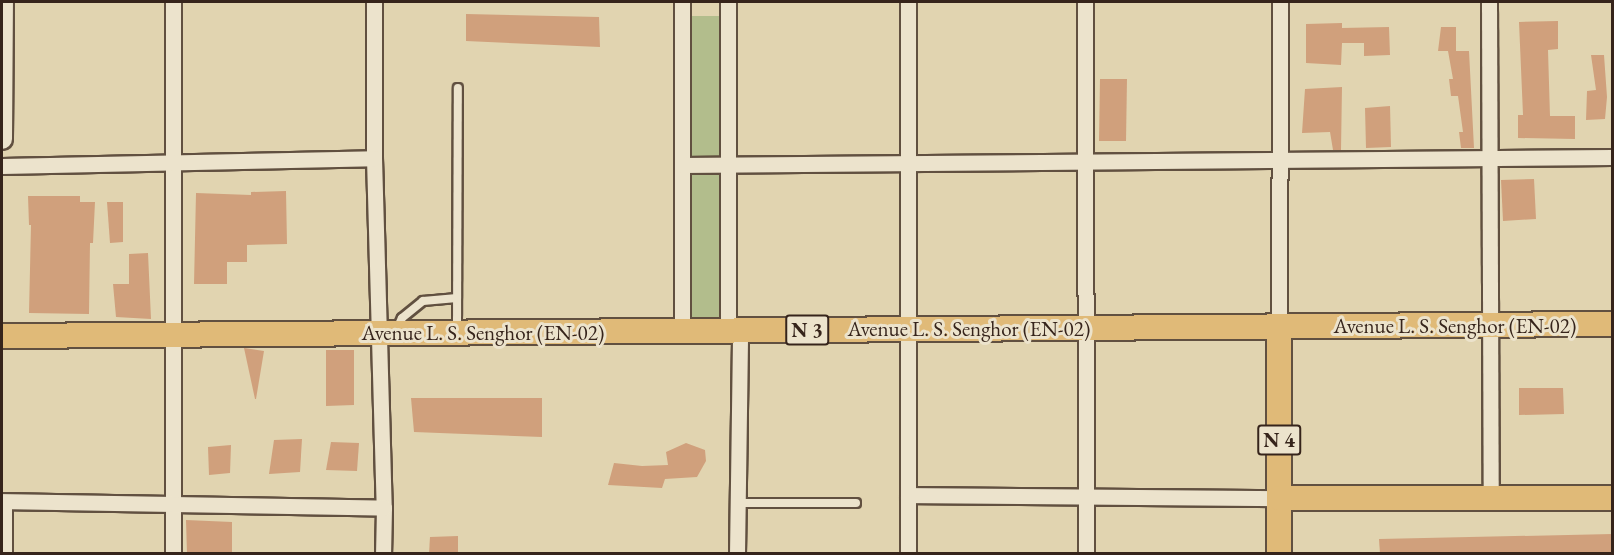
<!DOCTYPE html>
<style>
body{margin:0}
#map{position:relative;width:1614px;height:555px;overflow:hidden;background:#e1d4b0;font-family:"EB Garamond",serif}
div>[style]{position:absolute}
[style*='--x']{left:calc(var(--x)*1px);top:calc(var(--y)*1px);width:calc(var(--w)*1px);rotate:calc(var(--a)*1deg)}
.green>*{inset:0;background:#b2bd8c}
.building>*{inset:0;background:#d0a07c}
.roads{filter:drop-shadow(2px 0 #615040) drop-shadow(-2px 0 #615040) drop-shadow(0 2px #615040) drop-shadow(0 -2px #615040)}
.service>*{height:8px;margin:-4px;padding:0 4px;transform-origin:4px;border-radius:4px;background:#ece3cc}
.minor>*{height:15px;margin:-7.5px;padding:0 7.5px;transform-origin:7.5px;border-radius:7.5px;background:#ece3cc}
.tertiary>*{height:20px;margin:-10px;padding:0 10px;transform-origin:10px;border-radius:10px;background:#ece3cc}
.primary>*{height:24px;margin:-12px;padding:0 12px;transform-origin:12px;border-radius:12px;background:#e0ba78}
span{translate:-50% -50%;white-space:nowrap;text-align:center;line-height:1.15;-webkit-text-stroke:6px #ece3cc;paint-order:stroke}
.shield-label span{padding:2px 4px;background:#ece3cc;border:2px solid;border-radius:4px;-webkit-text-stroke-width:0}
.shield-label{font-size:20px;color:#36241b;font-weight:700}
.street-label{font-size:21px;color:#36241b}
.frame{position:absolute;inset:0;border:3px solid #36241b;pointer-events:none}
</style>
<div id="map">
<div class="green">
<div style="clip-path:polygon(692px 16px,720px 16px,719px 323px,691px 323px)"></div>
</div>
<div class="building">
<div style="clip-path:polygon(466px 14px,599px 17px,600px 47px,466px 41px)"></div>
<div style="clip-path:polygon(1558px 21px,1558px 49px,1548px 50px,1550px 116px,1575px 116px,1575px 139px,1518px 138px,1518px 115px,1523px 115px,1519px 22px)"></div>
<div style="clip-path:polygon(1342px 23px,1342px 28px,1389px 27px,1390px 55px,1364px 56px,1364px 43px,1342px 43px,1341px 65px,1306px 63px,1306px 24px)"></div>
<div style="clip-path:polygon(1441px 27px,1456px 27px,1456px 51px,1469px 51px,1474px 148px,1461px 148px,1459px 132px,1463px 132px,1458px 96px,1451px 96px,1449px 79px,1453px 79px,1448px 51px,1454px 51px,1438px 51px)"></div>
<div style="clip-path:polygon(1591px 55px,1604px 55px,1607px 97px,1605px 119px,1586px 120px,1587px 91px,1596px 90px)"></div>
<div style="clip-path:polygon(1100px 79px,1127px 79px,1126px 141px,1099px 141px)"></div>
<div style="clip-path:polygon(1342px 87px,1341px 150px,1333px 150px,1330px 132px,1302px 133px,1305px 89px)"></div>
<div style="clip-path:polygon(1390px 106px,1391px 147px,1366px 148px,1365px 108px)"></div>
<div style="clip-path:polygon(1534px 179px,1536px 219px,1503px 221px,1501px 180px)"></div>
<div style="clip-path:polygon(286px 191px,287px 244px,247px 245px,247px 262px,227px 262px,227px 284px,194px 284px,196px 193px,251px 195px,251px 192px)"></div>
<div style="clip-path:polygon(28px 196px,80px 196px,80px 202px,95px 202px,93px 243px,90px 243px,89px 314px,29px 313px,31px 225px,29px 225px)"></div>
<div style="clip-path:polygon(107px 202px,123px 202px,123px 242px,110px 243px)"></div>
<div style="clip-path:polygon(148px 253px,151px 319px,116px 317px,113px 284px,129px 284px,129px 254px)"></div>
<div style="clip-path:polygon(244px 348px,264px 351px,256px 399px,255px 399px)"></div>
<div style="clip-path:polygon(326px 350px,354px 350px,354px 405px,326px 406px)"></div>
<div style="clip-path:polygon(1519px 388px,1563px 388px,1564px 414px,1519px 415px)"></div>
<div style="clip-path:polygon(411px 398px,542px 398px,542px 437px,414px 432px)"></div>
<div style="clip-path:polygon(302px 439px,300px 472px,269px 474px,274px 440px)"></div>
<div style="clip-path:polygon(331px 442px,359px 443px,357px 471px,326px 470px)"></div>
<div style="clip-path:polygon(686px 443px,705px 450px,706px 461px,697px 477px,665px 479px,662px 488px,608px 485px,614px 463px,642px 466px,668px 465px,666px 452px)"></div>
<div style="clip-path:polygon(231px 445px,230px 473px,209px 475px,208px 447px)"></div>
<div style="clip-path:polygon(186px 520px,232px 522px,232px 554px,187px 554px)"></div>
<div style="clip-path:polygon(1612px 534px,1612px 554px,1380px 554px,1379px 539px)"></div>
<div style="clip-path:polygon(458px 536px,458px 554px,429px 554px,430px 537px)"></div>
</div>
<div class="roads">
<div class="service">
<div style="--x:457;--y:328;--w:240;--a:-89.8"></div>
<div style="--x:397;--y:329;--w:12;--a:-66"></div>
<div style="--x:402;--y:318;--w:27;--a:-39"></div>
<div style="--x:423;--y:301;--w:34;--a:-5"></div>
<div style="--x:737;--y:503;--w:119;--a:0"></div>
</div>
<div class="minor">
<div style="--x:173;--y:2;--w:552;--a:90"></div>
<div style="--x:374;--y:2;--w:156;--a:90"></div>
<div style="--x:374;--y:158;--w:350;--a:88.4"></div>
<div style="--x:384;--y:508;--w:46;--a:91.2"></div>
<div style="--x:682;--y:2;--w:329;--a:90"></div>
<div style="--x:728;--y:2;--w:329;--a:90"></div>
<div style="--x:1085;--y:2;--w:552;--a:89.9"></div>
<div style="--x:1489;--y:2;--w:496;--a:89.8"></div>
<div style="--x:682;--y:165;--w:930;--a:-0.49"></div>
<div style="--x:2;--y:166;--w:372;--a:-1.2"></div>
<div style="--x:1279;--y:327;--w:325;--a:-89.8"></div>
<div style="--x:908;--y:495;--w:371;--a:0.5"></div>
<div style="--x:2;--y:501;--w:382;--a:1"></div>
<div style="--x:737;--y:554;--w:223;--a:-89.2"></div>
<div style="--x:908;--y:554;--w:552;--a:-90"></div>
</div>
<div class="tertiary">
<div style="--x:2;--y:139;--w:137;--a:-89.6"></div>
<div style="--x:2;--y:505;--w:49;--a:90"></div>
</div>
<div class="primary">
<div style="--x:1279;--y:327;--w:227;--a:90"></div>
<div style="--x:2;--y:336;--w:1610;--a:-0.43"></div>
<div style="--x:1279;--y:498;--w:333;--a:0"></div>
</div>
</div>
<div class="shield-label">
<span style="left:807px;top:330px">N 3</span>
<span style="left:1279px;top:440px">N 4</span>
</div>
<div class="street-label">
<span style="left:1455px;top:326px">Avenue L. S. Senghor (EN-02)</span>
<span style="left:969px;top:329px">Avenue L. S. Senghor (EN-02)</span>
<span style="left:483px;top:333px">Avenue L. S. Senghor (EN-02)</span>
</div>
<div class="frame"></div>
</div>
